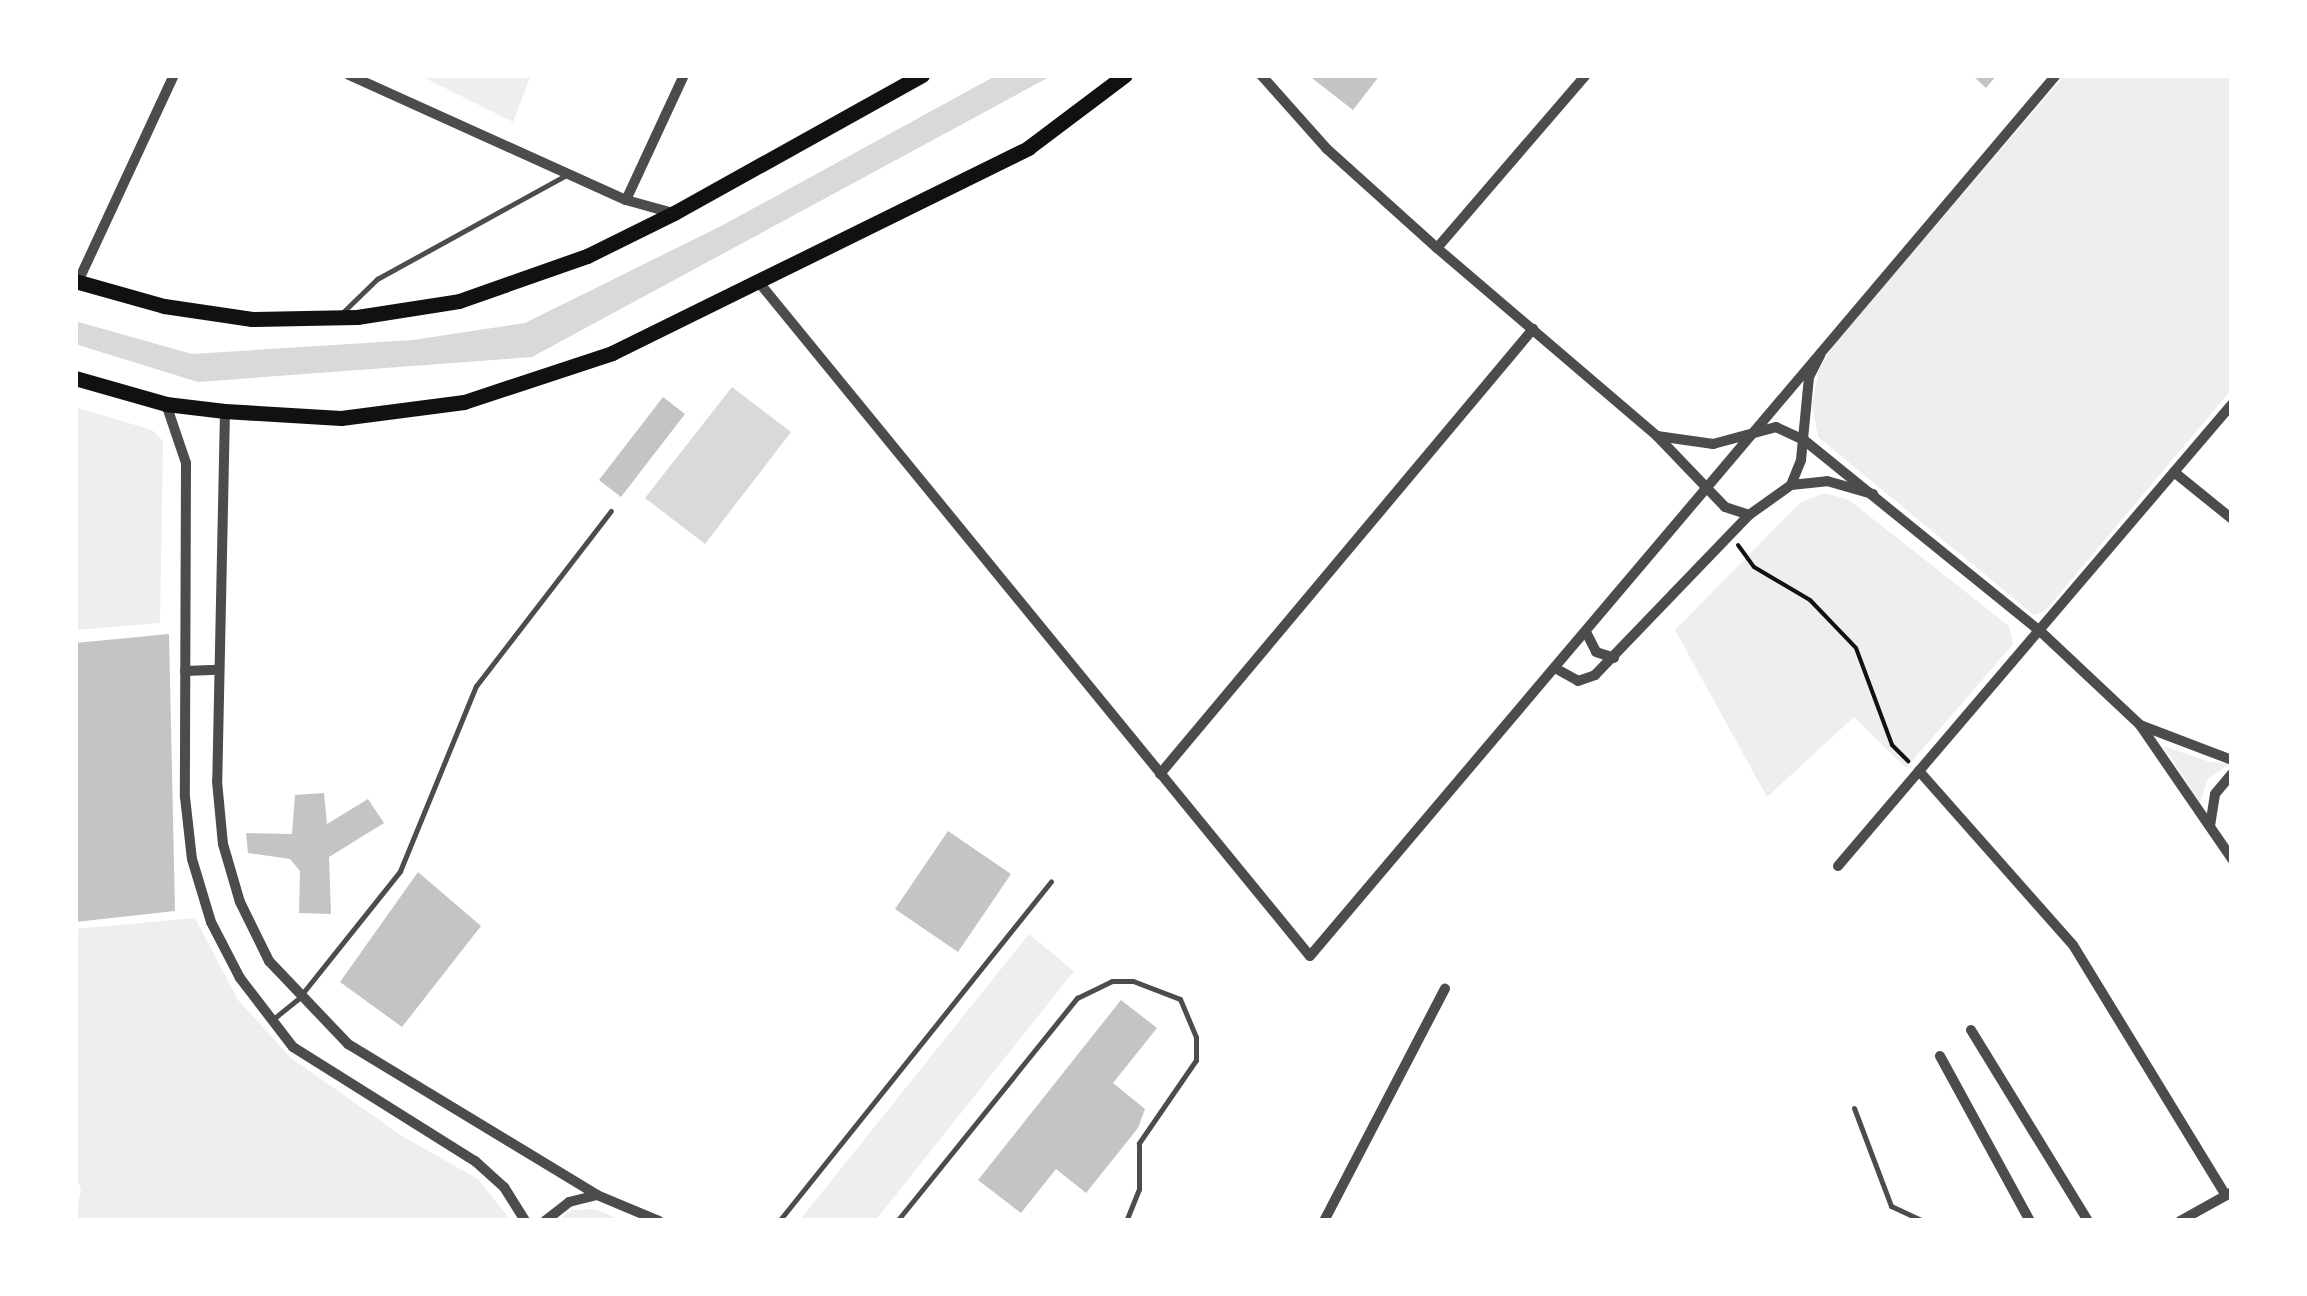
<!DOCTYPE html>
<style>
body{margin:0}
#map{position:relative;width:2307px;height:1296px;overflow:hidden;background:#fff;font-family:Bitter,serif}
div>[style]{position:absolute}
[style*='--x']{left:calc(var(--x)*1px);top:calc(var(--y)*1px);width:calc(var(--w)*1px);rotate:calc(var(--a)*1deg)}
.green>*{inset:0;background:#eee}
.water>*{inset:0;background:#d9d9d9}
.building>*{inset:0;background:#c4c4c4}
.path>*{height:4px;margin:-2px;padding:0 2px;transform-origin:2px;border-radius:2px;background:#111}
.service>*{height:5px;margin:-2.5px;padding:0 2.5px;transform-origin:2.5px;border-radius:2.5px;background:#4c4c4c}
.minor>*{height:10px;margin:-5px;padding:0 5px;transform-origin:5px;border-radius:5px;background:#4c4c4c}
.primary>*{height:15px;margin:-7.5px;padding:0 7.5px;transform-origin:7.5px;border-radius:7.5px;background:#111}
span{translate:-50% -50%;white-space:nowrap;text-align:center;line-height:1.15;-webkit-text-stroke:8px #fff;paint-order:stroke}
.frame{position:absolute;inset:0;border:78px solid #fff;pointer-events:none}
</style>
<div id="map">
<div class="green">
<div style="clip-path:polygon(419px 75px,531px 75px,513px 122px)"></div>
<div style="clip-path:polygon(2065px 75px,2232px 75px,2232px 389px,2045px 611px,2034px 615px,1818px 437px,1812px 403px,1819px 370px,1836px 341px)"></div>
<div style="clip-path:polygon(75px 407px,152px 430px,163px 441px,160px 623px,75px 630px)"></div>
<div style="clip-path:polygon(1825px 493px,1849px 500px,2009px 626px,2013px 644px,1906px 768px,1854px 717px,1767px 797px,1675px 630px,1801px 502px)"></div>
<div style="clip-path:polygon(2163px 746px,2207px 761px,2230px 764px,2208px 779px,2200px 802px)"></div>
<div style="clip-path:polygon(195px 918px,238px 1000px,291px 1058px,402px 1136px,478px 1179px,511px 1221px,75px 1221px,81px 1189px,75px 1176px,75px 929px)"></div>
<div style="clip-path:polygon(1029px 934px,1074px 971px,875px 1221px,799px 1221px)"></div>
<div style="clip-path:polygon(595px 1209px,624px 1221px,556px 1221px,572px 1210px)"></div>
</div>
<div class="water">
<div style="clip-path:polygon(997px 75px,1053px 75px,532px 357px,198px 382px,75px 344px,75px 321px,192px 354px,413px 340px,525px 323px,723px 225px)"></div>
<div style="clip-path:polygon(732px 387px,791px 432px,705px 544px,645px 498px)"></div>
</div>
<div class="building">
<div style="clip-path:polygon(1308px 75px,1380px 75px,1353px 110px)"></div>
<div style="clip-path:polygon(1972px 75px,1997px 75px,1986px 88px)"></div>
<div style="clip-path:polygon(663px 397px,685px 414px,621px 497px,599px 480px)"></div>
<div style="clip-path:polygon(169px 634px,175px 911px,75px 922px,75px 643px)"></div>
<div style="clip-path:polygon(324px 793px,327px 824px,368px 799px,384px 823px,329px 857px,331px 914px,299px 913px,300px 871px,290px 859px,248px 853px,246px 833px,292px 834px,295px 795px)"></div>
<div style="clip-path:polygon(948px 831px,1011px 874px,958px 952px,895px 909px)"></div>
<div style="clip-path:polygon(418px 872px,481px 926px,402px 1027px,340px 982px)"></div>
<div style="clip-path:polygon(1121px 1000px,1157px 1028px,1113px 1083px,1145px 1109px,1138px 1128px,1086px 1193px,1056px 1169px,1021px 1213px,978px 1180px)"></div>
</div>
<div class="path">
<div style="--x:1738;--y:545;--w:27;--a:54"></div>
<div style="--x:1754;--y:567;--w:65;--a:30.5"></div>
<div style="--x:1810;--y:600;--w:66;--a:46.2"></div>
<div style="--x:1856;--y:648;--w:103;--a:69.6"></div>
<div style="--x:1892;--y:745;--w:23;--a:45"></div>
</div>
<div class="service">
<div style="--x:340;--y:315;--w:52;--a:-44.2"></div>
<div style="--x:377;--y:279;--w:216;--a:-28.8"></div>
<div style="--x:272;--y:1020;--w:33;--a:-39"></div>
<div style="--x:298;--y:999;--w:164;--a:-51.4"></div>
<div style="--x:400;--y:871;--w:200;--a:-67.7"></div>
<div style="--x:476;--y:686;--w:221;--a:-52.4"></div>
<div style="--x:1854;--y:1108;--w:105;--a:69.3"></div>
<div style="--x:1891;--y:1206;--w:35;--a:25"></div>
<div style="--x:779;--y:1221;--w:435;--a:-51.3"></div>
<div style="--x:897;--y:1221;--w:287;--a:-51.1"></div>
<div style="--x:1077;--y:998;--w:39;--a:-26"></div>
<div style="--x:1112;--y:981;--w:21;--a:0"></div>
<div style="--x:1133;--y:981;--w:50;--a:21"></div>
<div style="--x:1180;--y:999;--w:41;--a:67.2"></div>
<div style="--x:1196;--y:1037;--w:23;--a:90"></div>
<div style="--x:1196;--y:1060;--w:101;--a:124.5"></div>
<div style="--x:1139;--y:1143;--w:46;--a:90"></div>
<div style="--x:1139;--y:1189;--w:35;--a:112"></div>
</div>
<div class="minor">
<div style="--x:349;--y:75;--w:304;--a:24.3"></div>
<div style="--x:626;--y:200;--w:49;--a:15.5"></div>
<div style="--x:1261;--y:75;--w:99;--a:48.3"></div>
<div style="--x:1327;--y:149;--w:148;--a:42"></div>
<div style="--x:1437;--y:248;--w:289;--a:40.5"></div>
<div style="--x:1657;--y:436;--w:98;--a:46.2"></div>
<div style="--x:1725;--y:507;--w:25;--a:18"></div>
<div style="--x:626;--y:200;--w:138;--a:-65.1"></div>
<div style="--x:1437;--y:248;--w:228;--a:-49.3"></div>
<div style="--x:757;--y:280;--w:873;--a:50.72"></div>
<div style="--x:1310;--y:956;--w:1154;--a:-49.74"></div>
<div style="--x:76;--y:286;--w:233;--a:-65.1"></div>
<div style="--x:166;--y:404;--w:62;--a:71.3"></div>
<div style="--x:186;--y:463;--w:334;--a:90.2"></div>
<div style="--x:185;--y:797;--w:62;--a:83.6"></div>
<div style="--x:192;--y:859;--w:66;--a:73.2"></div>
<div style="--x:211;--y:922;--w:63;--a:62.6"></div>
<div style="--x:240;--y:978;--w:87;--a:52.5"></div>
<div style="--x:293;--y:1047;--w:215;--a:32.1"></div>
<div style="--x:475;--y:1161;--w:39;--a:42"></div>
<div style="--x:504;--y:1187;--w:40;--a:58"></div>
<div style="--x:225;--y:411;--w:370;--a:91.2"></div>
<div style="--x:217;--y:781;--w:63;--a:84.6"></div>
<div style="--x:223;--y:844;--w:60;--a:73.7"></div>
<div style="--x:240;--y:902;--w:66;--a:63.8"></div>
<div style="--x:269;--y:961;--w:115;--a:46.4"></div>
<div style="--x:348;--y:1044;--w:291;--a:31.2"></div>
<div style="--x:597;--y:1195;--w:67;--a:22.8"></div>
<div style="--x:1657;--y:436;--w:57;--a:8.1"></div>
<div style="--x:1713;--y:444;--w:65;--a:-15.1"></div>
<div style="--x:1776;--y:427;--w:31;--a:25"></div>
<div style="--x:1804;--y:440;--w:302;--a:39"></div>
<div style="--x:2039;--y:630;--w:139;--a:43.2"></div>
<div style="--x:2140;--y:725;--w:163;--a:55.5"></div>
<div style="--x:2174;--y:472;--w:75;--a:39"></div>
<div style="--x:1791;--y:485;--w:36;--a:-6"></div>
<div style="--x:1827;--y:481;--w:48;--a:15.8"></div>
<div style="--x:1586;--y:632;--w:22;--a:63"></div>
<div style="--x:1596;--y:652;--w:19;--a:18"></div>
<div style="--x:1555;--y:668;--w:26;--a:29"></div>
<div style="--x:1578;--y:681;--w:18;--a:-19"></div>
<div style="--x:1595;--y:675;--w:222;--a:-46.1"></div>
<div style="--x:1749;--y:515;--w:52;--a:-35.5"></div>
<div style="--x:1791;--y:485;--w:27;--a:-68"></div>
<div style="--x:1801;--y:460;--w:83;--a:-84.5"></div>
<div style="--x:1809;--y:377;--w:25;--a:-63"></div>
<div style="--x:185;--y:671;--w:33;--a:-2"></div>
<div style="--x:2140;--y:725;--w:98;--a:20.8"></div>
<div style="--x:1919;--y:771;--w:232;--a:48.5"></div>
<div style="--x:2073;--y:945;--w:292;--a:58.6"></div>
<div style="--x:1160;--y:774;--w:581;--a:-50.03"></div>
<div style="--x:2210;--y:826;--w:32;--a:-81"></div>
<div style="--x:2215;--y:794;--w:26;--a:-50"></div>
<div style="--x:1838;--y:866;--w:607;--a:-49.54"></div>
<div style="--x:1971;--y:1030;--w:224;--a:58.5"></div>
<div style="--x:1940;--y:1056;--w:188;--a:61.4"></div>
<div style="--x:545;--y:1221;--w:31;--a:-38"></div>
<div style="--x:569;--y:1202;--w:29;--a:-14"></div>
<div style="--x:1324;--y:1221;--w:262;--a:-62.5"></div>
<div style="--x:2180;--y:1221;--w:60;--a:-29.1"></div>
</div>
<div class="primary">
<div style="--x:75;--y:281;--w:92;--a:15.7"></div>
<div style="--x:164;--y:306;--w:89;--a:8.4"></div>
<div style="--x:252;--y:319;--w:105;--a:-1.1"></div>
<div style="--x:357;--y:317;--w:103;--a:-8.9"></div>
<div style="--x:459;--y:301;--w:136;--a:-19.4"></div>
<div style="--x:587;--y:256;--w:97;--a:-26.3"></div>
<div style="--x:674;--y:213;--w:284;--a:-29.1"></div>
<div style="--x:75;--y:378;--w:95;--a:15.9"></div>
<div style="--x:166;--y:404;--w:59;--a:6.8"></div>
<div style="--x:225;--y:411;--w:116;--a:3.5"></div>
<div style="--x:341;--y:418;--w:124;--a:-7.4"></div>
<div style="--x:464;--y:402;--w:156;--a:-18.3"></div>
<div style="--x:612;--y:353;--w:464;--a:-26.2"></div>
<div style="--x:1028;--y:148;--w:121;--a:-37"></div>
</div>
<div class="frame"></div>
</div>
